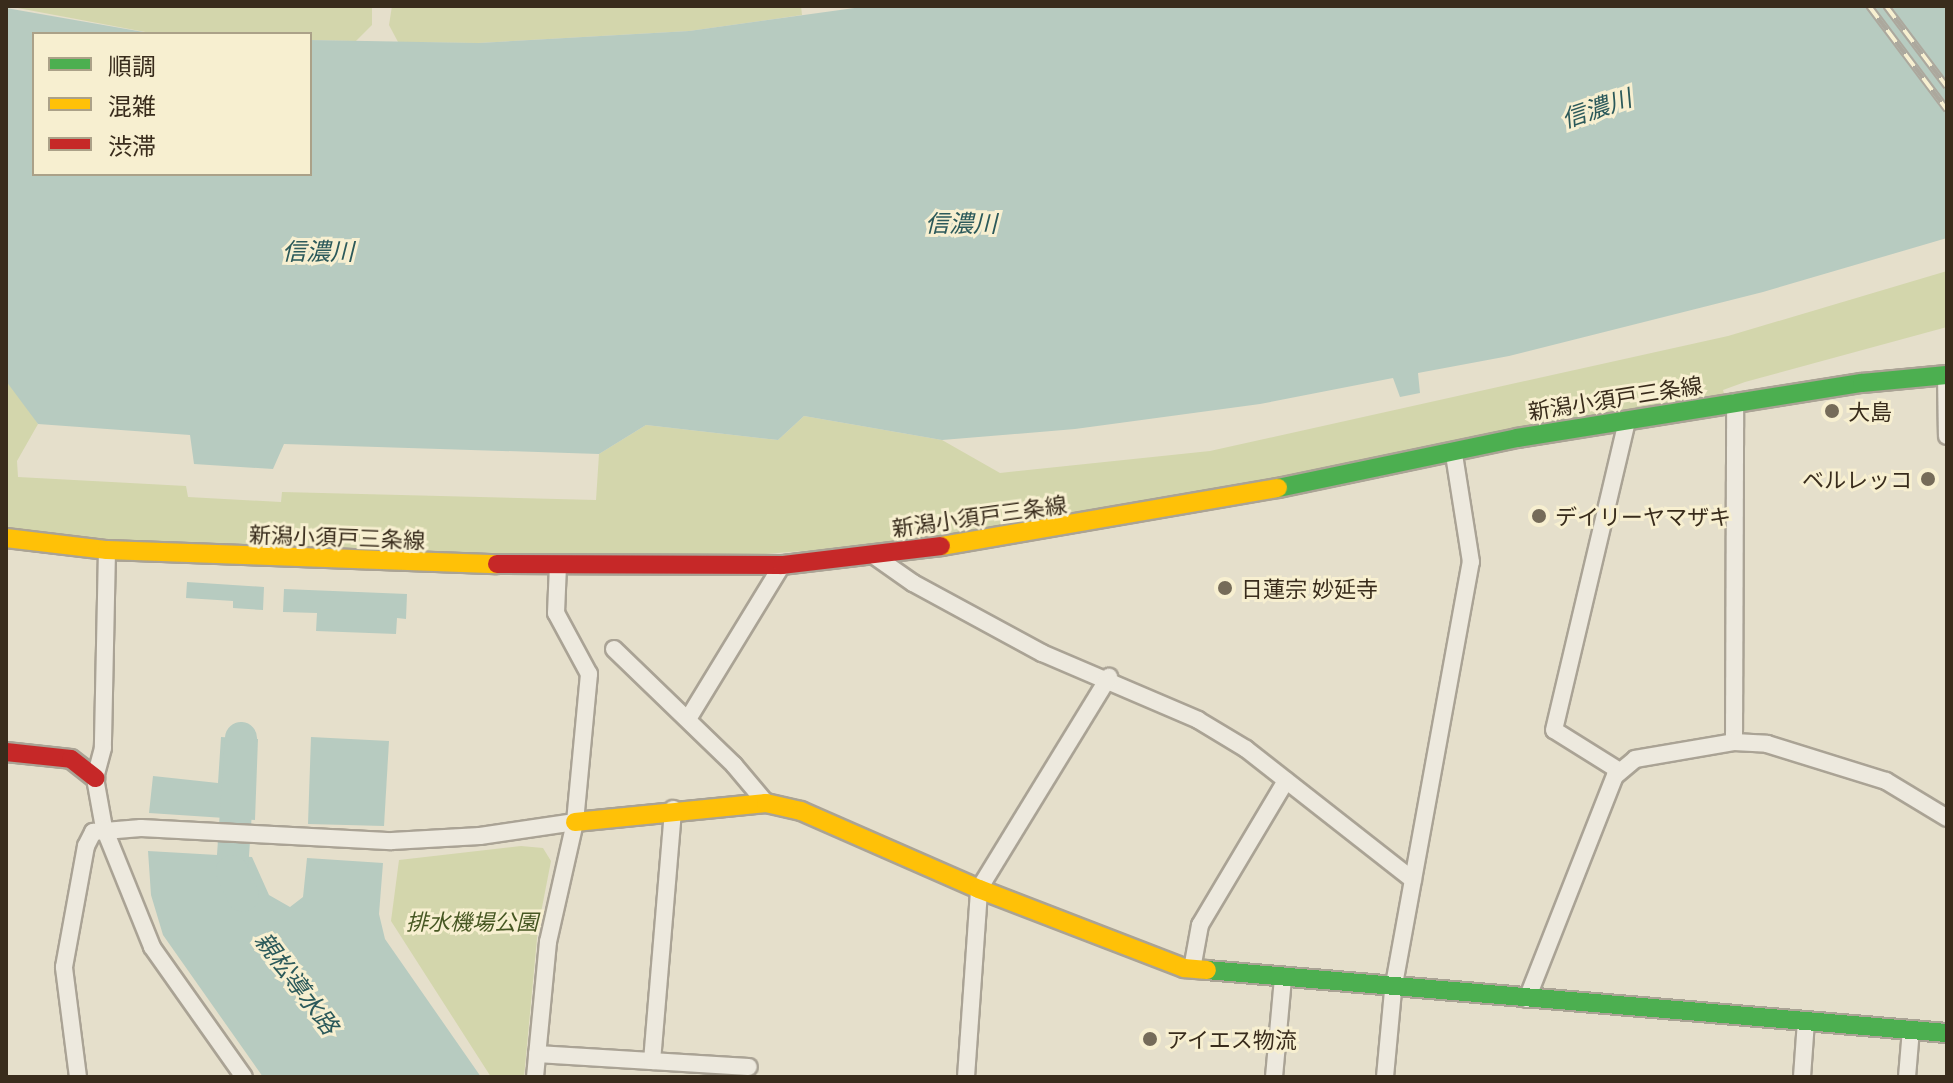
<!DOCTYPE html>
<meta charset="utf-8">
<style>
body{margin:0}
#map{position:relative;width:1953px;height:1083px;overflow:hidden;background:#e5dfcb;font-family:Georgia,"Noto Sans JP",serif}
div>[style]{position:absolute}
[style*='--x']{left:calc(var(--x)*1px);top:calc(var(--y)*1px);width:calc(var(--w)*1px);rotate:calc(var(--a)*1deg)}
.green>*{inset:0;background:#d3d6ac}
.water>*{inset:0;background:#b7cbc0}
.river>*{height:32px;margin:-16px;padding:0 16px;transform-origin:16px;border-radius:16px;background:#b7cbc0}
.roads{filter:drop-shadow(2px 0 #aaa395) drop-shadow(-2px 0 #aaa395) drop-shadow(0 2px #aaa395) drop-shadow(0 -2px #aaa395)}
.street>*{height:16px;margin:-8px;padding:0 8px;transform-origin:8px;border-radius:8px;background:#ede9de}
.fast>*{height:18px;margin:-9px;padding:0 9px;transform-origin:9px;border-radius:9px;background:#4caf50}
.slow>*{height:18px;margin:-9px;padding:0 9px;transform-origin:9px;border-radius:9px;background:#ffc107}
.jam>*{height:18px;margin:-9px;padding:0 9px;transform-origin:9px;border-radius:9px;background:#c62828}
.rail>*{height:8px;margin-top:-4px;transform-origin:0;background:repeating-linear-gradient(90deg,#f7efd0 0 15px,#aca89d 0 30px);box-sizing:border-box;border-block:2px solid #aca89d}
.dots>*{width:22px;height:22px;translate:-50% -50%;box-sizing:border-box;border:4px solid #f7efd0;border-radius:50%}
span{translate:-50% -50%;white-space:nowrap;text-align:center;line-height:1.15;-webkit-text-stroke:6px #f7efd0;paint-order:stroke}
.street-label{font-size:22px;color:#392c1c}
.poi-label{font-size:22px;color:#392c1c}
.left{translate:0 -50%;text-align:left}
.right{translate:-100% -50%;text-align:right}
.park-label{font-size:22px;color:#465722;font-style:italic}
.water-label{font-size:24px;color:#2b595a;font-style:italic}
.frame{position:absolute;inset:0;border:8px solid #392c1c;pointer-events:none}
.legend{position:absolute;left:32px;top:32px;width:280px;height:144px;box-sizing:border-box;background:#f7efd0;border:2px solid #aba188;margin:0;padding:10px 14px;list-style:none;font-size:24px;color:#392c1c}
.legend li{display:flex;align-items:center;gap:16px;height:40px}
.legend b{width:40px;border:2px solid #aba188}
</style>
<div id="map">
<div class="green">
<div style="clip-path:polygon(7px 6px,372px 6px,372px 25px,356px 41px,310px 40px,310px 34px,156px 34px)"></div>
<div style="clip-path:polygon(392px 6px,801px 6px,802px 15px,689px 31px,478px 43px,398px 42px,389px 25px)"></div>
<div style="clip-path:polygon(1947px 271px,1947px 327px,1745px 382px,1723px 390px,1725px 397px,1303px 476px,902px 543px,702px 559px,408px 555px,98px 540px,6px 530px,6px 381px,12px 382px,38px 424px,17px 461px,18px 477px,186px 486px,188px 497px,281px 502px,282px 492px,596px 500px,599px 454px,646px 425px,778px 440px,804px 416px,942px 440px,1000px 473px,1210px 451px,1728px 336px)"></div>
<div style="clip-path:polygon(521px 846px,543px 848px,551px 861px,538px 928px,524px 1077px,491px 1077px,391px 921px,399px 860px)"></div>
</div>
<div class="water">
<div style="clip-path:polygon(869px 6px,1947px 6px,1947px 238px,1763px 292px,1509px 356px,1418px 373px,1420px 393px,1400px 397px,1393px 378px,1260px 404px,1075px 429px,942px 440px,804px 416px,778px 440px,646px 425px,599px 454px,284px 444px,273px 469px,194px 464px,190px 435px,38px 424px,6px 381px,6px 8px,155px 34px,34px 34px,34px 174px,310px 174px,310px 40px,478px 43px,689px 31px)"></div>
<div style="clip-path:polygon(187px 582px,264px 587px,263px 610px,233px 608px,233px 601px,186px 598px)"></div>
<div style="clip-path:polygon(284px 589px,407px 594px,406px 619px,397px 618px,396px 634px,316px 631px,317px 613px,283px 612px)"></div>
<div style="clip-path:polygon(221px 737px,258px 739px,255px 820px,149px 813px,153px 776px,218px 783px)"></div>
<div style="clip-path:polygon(311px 737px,389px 741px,384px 826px,308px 824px)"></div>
<div style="clip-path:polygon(148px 851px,252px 857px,269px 895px,290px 907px,303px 897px,307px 858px,383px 863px,379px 914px,385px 939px,481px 1077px,263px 1077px,163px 935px,151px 895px)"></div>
</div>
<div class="river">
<div style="--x:241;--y:738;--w:133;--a:93.9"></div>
<div style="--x:232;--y:871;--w:27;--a:66"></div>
</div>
<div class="roads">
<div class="street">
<div style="--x:1946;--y:375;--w:61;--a:89.1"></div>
<div style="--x:107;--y:550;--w:198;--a:91.2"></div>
<div style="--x:103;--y:748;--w:31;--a:105"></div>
<div style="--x:95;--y:778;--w:51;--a:79.8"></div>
<div style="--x:104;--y:828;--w:128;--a:68"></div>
<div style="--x:152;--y:947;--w:159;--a:54.7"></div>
<div style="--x:873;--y:555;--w:49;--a:35"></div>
<div style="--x:913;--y:583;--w:147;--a:28.5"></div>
<div style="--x:1042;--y:653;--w:170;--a:23.2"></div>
<div style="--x:1198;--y:720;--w:56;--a:31.1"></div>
<div style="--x:1246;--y:749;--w:212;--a:38.1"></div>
<div style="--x:614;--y:649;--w:167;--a:44"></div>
<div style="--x:734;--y:765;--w:50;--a:49.9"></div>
<div style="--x:688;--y:719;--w:180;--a:-58.6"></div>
<div style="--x:1734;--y:742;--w:340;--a:-89.8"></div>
<div style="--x:1618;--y:770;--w:75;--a:-148"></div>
<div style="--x:1554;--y:730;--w:318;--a:-76.7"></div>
<div style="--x:1192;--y:969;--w:45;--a:-79.7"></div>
<div style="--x:1200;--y:925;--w:168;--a:-59.2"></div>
<div style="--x:1527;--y:999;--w:240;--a:-68.5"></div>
<div style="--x:1615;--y:776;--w:26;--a:-40"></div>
<div style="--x:1635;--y:759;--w:100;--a:-9.7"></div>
<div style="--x:1734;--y:742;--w:33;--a:3"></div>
<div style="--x:1767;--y:744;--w:125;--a:17.3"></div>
<div style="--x:1886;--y:781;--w:71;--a:31.2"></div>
<div style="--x:537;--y:1054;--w:212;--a:3.5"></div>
<div style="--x:652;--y:1061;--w:253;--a:-85.2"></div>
<div style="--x:78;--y:1077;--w:111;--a:-97.3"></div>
<div style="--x:64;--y:967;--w:123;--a:-79.7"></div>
<div style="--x:86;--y:846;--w:16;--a:-63"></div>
<div style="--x:93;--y:832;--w:48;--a:-4.8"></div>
<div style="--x:141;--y:828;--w:251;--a:3"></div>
<div style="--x:392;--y:841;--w:88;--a:-3.3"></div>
<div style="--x:480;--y:836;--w:96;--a:-8.4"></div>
<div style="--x:535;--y:1077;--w:136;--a:-84.5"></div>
<div style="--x:548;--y:942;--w:123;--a:-77.3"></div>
<div style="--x:575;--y:822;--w:149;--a:-84.6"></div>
<div style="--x:589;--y:674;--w:69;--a:-118.4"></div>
<div style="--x:556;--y:613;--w:47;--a:-87.6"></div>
<div style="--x:966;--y:1077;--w:188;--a:-86"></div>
<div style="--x:979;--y:889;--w:249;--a:-58.5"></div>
<div style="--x:1274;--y:1077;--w:99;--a:-84.8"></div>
<div style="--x:1385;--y:1077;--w:87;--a:-84.7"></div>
<div style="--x:1393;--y:990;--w:435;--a:-79.7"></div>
<div style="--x:1471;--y:562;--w:108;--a:-99"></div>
<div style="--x:1802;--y:1077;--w:56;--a:-85.9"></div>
<div style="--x:1907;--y:1077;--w:48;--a:-85.2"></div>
</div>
<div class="fast">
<div style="--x:1278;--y:488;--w:244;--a:-11.8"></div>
<div style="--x:1517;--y:438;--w:349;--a:-9.1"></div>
<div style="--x:1862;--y:383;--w:85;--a:-5.4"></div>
<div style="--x:1207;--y:970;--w:743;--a:4.87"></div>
</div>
<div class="slow">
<div style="--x:6;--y:538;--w:102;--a:6.8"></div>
<div style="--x:107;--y:550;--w:390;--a:2.1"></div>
<div style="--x:941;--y:546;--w:342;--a:-9.8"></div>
<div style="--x:575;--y:822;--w:192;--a:-5.7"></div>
<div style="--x:766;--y:803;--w:36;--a:13"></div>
<div style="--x:801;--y:811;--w:194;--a:23.7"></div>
<div style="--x:979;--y:889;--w:220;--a:21.1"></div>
<div style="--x:1184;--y:968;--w:23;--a:5"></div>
</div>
<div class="jam">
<div style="--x:497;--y:564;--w:285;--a:0.2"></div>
<div style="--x:782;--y:565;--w:160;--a:-6.8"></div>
<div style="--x:6;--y:752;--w:65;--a:6.1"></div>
<div style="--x:71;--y:759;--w:31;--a:38"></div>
</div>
</div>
<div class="rail">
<div style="--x:1869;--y:6;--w:130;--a:53.1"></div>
<div style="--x:1886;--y:6;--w:101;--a:53"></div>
</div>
<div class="dots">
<div style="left:1832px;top:411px;background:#756b59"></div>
<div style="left:1928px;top:479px;background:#756b59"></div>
<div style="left:1539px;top:516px;background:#756b59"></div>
<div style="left:1225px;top:588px;background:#756b59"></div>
<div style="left:1150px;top:1039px;background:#756b59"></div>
</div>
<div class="street-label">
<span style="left:1615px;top:397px;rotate:-9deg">新潟小須戸三条線</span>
<span style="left:979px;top:515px;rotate:-8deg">新潟小須戸三条線</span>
<span style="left:337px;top:536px;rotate:2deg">新潟小須戸三条線</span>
</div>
<div class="poi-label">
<span class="left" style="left:1848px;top:411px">大島</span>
<span class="right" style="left:1912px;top:479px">ベルレッコ</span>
<span class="left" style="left:1555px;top:516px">デイリーヤマザキ</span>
<span class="left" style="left:1241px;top:588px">日蓮宗 妙延寺</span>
<span class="left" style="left:1166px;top:1039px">アイエス物流</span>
</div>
<div class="park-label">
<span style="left:472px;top:921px">排水機場公園</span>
</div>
<div class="water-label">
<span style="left:1596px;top:107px;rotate:-19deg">信濃川</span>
<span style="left:961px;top:222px">信濃川</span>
<span style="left:318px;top:250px">信濃川</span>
<span style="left:298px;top:982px;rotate:53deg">親松導水路</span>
</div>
<div class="frame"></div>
<ul class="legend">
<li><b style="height:10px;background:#4caf50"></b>順調</li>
<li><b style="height:10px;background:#ffc107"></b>混雑</li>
<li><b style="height:10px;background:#c62828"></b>渋滞</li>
</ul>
</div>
